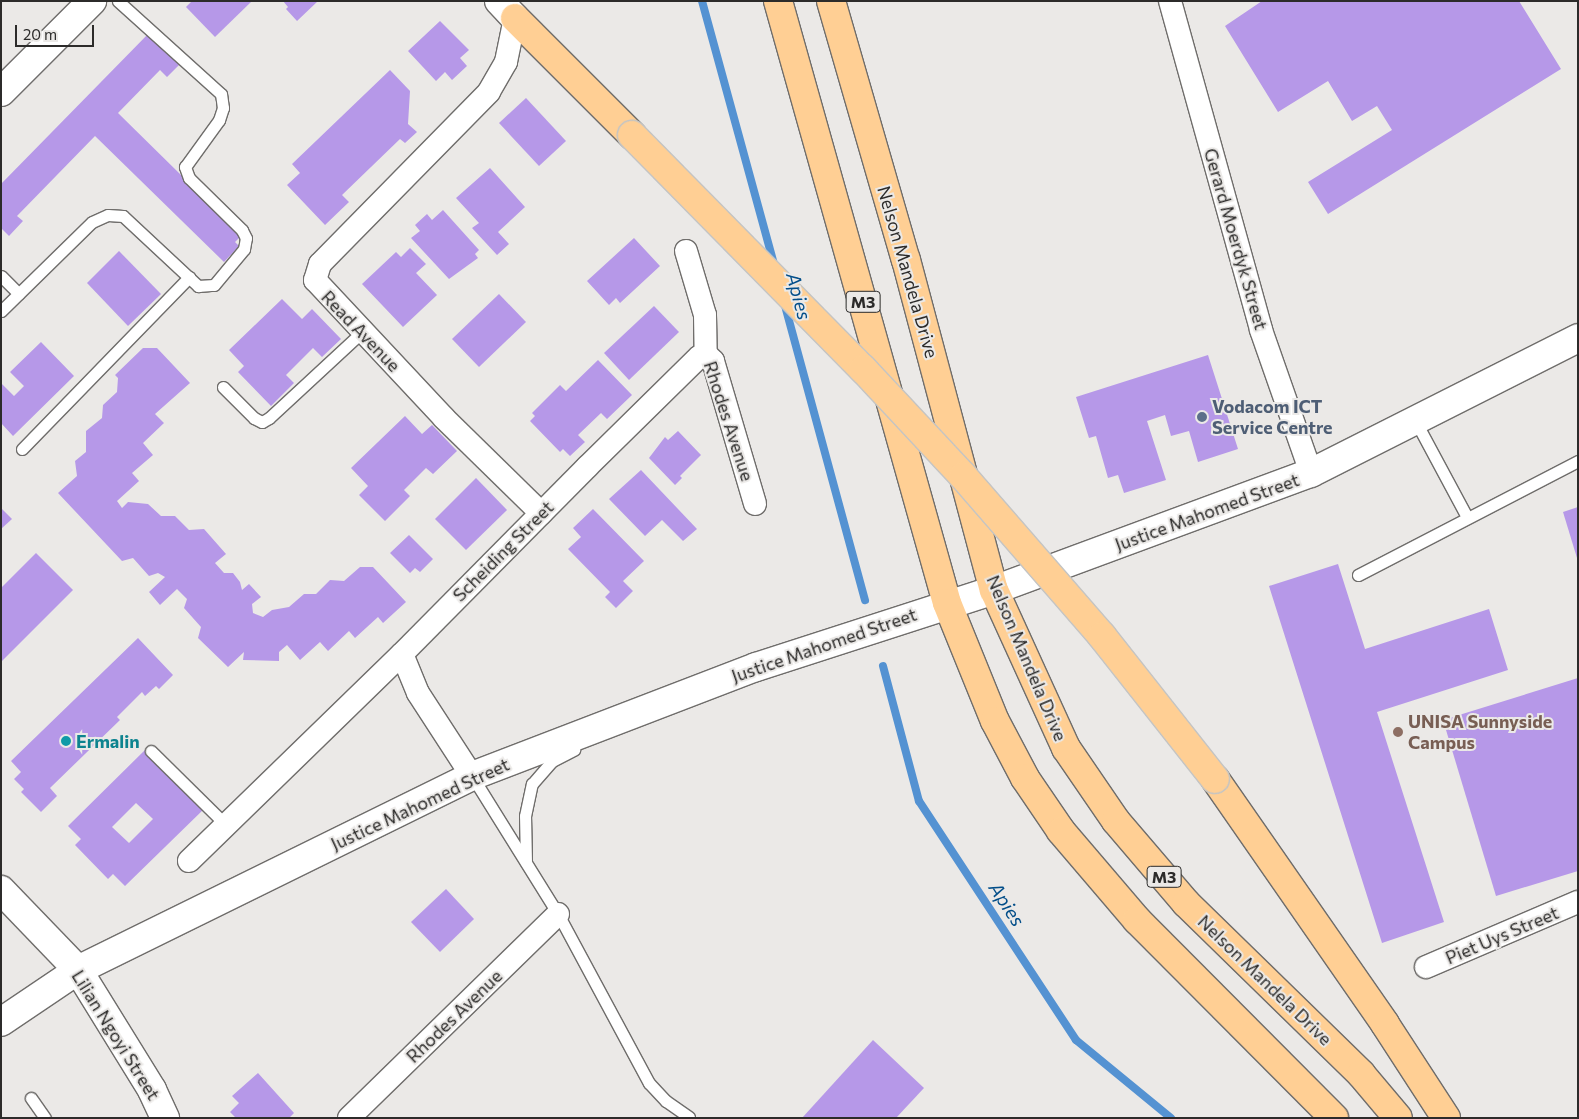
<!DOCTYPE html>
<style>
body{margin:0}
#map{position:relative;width:1579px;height:1119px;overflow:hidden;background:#ebe9e7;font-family:Commissioner,sans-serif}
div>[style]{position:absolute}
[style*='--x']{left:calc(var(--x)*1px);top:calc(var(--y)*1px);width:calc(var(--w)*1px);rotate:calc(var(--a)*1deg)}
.stream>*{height:8px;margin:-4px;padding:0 4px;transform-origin:4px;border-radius:4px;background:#5492d2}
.building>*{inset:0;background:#b698e8}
.roads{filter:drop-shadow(1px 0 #6f6d6b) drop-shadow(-1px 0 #6f6d6b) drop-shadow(0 1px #6f6d6b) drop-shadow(0 -1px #6f6d6b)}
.service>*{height:11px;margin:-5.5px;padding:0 5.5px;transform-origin:5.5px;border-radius:5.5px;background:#fff}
.minor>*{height:22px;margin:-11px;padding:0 11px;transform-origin:11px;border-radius:11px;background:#fff}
.tertiary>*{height:28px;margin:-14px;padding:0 14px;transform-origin:14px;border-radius:14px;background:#fff}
.secondary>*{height:28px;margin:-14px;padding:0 14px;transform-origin:14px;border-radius:14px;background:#fff}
.primary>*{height:28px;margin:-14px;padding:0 14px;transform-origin:14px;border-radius:14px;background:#ffcf94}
.bridges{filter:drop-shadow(1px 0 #c4c4c3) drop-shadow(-1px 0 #c4c4c3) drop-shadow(0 1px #c4c4c3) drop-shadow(0 -1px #c4c4c3)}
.primary-bridge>*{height:28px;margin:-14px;padding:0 14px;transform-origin:14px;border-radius:14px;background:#ffcf94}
.dots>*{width:14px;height:14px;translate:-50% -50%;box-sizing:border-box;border:2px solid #ebe9e7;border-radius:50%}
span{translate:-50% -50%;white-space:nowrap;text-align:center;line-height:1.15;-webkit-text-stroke:4px #ebe9e7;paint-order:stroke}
.shield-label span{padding:1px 4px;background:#ebe9e7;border:1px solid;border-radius:4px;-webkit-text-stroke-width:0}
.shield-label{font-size:16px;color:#2c2b2a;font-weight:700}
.street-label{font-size:18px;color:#2c2b2a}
.service-label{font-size:18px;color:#4e5e75;font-weight:700}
.left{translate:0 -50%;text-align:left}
.education-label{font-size:18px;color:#785e54;font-weight:700}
.culture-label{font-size:18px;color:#0d838f;font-weight:700}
.water-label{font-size:19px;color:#034e89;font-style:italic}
.frame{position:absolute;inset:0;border:2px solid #2c2b2a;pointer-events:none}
.scale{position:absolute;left:15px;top:25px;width:79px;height:22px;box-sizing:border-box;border:2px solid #2c2b2a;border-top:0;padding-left:6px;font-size:15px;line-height:18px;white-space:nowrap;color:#2c2b2a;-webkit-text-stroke:4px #ebe9e7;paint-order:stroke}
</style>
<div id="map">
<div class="stream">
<div style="--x:702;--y:1;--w:276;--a:74.7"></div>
<div style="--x:784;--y:302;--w:309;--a:74.8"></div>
<div style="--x:883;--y:666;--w:140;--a:75.1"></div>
<div style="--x:919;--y:801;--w:286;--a:56.7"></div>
<div style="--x:1076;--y:1040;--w:123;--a:39.4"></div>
</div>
<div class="building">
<div style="clip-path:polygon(192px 1px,252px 1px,215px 37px,186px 7px)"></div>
<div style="clip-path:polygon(283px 1px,318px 1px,297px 21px,286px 9px,288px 7px)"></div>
<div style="clip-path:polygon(1262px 1px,1519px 1px,1561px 69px,1328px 214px,1308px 182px,1392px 130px,1377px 106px,1352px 121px,1328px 81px,1278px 112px,1225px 26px)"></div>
<div style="clip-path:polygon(440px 21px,469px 50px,460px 58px,467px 66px,452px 80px,445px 72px,436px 81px,408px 51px)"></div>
<div style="clip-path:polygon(150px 32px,181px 63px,167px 77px,160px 70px,118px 113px,242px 235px,235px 242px,239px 246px,224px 262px,95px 136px,17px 216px,23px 221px,9px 236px,1px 228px,1px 184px)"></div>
<div style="clip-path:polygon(390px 70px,410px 91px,408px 124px,417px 132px,405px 143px,400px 139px,342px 195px,349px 202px,325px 225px,287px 185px,300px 173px,292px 164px)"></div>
<div style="clip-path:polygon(526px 98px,566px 141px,539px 166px,499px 123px)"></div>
<div style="clip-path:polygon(490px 168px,525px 207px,498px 232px,509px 244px,497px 255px,472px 228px,479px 223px,456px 198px)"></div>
<div style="clip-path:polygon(443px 210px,479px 250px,475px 254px,478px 258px,449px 279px,411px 238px,420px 231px,415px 225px,427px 214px,432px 220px)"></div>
<div style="clip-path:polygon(634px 238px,660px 266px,620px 303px,616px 298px,609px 305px,587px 281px)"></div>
<div style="clip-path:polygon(410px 248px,426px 264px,416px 273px,437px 295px,403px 327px,362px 284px,396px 252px,401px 257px)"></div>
<div style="clip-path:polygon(119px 251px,161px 294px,128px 326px,87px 283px)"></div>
<div style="clip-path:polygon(499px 294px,526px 322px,479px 367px,452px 339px)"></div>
<div style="clip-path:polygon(282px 299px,302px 319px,312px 309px,341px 339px,322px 357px,313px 348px,286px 375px,294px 383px,271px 406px,238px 372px,244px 366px,229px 350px)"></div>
<div style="clip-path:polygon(654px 306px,679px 332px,629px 380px,604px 353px)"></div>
<div style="clip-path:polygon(41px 342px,74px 376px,13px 436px,1px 423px,1px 383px,14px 396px,24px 386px,10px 372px)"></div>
<div style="clip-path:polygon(143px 348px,157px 348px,190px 383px,155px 414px,164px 423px,143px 443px,153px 455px,132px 473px,139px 481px,117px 501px,122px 508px,128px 502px,148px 504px,161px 516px,175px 516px,189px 530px,204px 529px,226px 554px,215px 563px,224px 573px,233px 573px,240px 582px,242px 590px,249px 584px,261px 597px,252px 604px,253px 613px,263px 617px,272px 610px,289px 607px,304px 594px,316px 594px,330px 580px,344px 581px,360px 567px,373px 567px,406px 602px,383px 623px,378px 617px,355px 638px,349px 631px,328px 651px,320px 642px,300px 660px,287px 645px,279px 652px,279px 661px,243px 660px,244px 652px,228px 667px,198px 638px,201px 627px,184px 608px,187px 599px,177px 589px,160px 605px,149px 592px,165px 577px,158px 573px,149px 576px,133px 558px,122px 561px,58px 493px,77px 476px,75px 461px,86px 452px,86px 431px,102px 418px,103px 405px,117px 392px,118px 378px,115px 375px)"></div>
<div style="clip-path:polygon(1208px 355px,1238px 449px,1198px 462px,1189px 431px,1171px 436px,1165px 415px,1147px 421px,1166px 480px,1124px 493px,1118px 475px,1108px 478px,1096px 436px,1089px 438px,1076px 397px)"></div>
<div style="clip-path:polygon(598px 360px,632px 395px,607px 419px,601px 413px,578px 435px,585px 442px,570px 456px,563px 449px,560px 452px,530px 421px,535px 416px,532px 413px,560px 385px,566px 391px)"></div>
<div style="clip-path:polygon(405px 416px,422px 434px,432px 425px,457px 451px,433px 474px,426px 468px,404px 490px,410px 496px,385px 521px,359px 495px,368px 486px,351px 468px)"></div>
<div style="clip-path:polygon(678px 431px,701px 455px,680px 476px,682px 478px,675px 485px,649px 458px,665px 437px,668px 440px)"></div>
<div style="clip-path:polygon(641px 470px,697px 529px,683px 541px,662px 520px,645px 536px,609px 499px)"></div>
<div style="clip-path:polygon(476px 478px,507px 510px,466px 550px,435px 519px)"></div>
<div style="clip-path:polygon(1578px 507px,1578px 558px,1577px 558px,1563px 512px)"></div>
<div style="clip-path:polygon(1px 508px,12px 519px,1px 529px)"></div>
<div style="clip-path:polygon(593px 509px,644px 561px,623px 581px,633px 591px,616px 608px,605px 597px,610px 592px,568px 549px,581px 537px,573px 528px)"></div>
<div style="clip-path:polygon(409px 535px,433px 559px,420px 572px,415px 568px,410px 573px,390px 553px)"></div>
<div style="clip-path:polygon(36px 553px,73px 590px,1px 662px,1px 588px)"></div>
<div style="clip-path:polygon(1338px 564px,1365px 649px,1489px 609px,1508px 670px,1377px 712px,1444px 922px,1382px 943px,1269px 586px)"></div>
<div style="clip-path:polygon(138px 638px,173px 675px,159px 689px,156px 686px,145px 696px,142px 692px,117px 717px,120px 720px,50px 788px,57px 796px,41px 812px,21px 792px,24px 789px,14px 779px,21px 772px,11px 761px)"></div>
<div style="clip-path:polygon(1578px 678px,1578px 871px,1496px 896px,1443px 720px)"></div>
<div style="clip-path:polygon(evenodd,146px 749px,205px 808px,125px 886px,113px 874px,108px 879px,75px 845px,81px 839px,68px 826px,146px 749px,136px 803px,153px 819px,129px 843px,112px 827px,136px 803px)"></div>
<div style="clip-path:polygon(446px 889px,474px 919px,440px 952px,411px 922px)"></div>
<div style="clip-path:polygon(873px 1040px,924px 1088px,896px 1118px,802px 1118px)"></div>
<div style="clip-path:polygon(258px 1073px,294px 1113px,289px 1118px,236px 1118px,230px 1112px,239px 1103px,232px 1096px)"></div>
</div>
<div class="roads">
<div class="service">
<div style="--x:1;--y:276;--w:25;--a:45"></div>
<div style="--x:1;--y:311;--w:127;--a:-44.4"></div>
<div style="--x:92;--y:222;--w:17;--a:-24"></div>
<div style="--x:108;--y:215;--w:15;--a:4"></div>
<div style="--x:123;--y:216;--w:103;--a:43"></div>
<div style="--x:198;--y:286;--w:16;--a:-4"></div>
<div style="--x:214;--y:285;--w:47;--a:-50.2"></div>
<div style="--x:244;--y:249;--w:11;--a:-80"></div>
<div style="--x:246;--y:238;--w:9;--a:-117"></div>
<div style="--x:242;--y:230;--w:74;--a:-135.5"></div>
<div style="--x:189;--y:178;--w:12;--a:-110"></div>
<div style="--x:185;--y:167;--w:58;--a:-54.1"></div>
<div style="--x:219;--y:120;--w:13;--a:-72"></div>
<div style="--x:223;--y:108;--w:14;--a:-98"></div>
<div style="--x:221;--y:94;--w:139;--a:-137.9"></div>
<div style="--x:223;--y:387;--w:44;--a:45"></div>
<div style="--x:254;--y:418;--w:9;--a:27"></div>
<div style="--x:262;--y:422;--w:8;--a:-30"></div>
<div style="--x:269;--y:418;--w:127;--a:-42.8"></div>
<div style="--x:1416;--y:422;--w:108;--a:61.8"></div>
<div style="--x:22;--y:449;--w:240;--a:-45.8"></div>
<div style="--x:1358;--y:575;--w:248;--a:-27.4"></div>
<div style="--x:151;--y:751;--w:105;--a:44.6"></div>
<div style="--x:472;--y:776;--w:163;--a:58.1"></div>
<div style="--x:558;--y:914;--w:192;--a:61.7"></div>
<div style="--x:649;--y:1083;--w:25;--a:47"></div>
<div style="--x:666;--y:1101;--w:28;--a:35"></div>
<div style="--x:526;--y:862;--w:46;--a:-91.2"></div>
<div style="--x:525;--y:816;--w:33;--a:-78"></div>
<div style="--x:532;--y:784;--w:30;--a:-49"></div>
<div style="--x:552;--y:761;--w:25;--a:-27"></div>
<div style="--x:31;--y:1098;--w:24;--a:55"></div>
</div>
<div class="minor">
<div style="--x:1170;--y:1;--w:341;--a:74.5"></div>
<div style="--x:1261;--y:330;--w:151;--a:70.7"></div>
<div style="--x:515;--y:18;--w:45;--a:101.6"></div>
<div style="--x:506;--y:62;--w:34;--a:120"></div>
<div style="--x:489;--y:92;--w:241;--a:134.5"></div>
<div style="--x:320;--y:264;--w:17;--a:107"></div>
<div style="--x:315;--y:280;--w:189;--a:46.9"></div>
<div style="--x:444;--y:418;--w:136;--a:44.4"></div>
<div style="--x:686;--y:251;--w:67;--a:73.5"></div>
<div style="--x:705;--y:315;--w:39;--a:89"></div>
<div style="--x:706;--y:354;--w:10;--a:45"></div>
<div style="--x:713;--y:361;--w:149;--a:73.6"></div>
<div style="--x:402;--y:654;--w:42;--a:67.7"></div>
<div style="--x:418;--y:693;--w:99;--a:57"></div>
<div style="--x:189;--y:861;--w:297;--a:-44.2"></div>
<div style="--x:402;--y:654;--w:263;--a:-45.3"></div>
<div style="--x:587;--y:467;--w:157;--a:-44.5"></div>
<div style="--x:699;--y:357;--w:8;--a:-23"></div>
<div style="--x:1426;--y:967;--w:165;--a:-23.2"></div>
<div style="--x:349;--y:1118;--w:292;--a:-44.3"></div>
</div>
<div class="tertiary">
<div style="--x:499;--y:1;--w:23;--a:47"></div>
<div style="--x:1;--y:890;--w:111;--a:46.1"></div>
<div style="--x:78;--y:970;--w:141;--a:58.3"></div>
<div style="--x:152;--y:1090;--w:31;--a:65"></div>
</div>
<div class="secondary">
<div style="--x:1;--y:92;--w:129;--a:-45"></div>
<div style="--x:1;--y:1022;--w:93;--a:-34"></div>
<div style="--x:78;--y:970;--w:439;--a:-26.2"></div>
<div style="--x:472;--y:776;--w:304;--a:-21"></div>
<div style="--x:756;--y:667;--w:250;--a:-17.9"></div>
<div style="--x:994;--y:590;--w:338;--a:-20.3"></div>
<div style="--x:1311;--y:473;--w:299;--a:-26.8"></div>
</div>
<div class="primary">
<div style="--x:778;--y:1;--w:625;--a:74.32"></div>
<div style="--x:947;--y:603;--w:127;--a:67.9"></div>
<div style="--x:995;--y:721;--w:64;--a:62.2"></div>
<div style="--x:1025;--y:778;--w:64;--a:55.8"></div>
<div style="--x:1061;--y:831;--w:117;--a:49.5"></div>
<div style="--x:1137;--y:920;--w:279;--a:45.1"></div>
<div style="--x:831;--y:1;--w:270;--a:73.9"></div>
<div style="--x:906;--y:260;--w:342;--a:75.1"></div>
<div style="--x:994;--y:590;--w:174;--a:65.5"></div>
<div style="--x:1066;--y:748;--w:88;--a:55.6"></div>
<div style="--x:1116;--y:821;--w:108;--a:49.5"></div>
<div style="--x:1186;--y:903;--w:245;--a:44.3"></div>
<div style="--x:1361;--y:1074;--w:57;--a:49.9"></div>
<div style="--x:515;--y:18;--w:165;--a:45"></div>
<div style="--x:1215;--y:779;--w:298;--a:55.2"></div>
<div style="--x:1385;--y:1024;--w:112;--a:57"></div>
</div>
</div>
<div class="bridges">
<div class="primary-bridge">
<div style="--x:632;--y:135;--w:329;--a:45.4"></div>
<div style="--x:863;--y:369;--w:146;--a:46.9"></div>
<div style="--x:963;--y:476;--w:212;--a:49"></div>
<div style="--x:1102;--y:636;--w:182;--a:51.7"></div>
</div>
</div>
<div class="dots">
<div style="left:1202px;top:417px;background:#5c6f8a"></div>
<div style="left:1398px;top:732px;background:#8d6e63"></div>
<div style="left:66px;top:741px;background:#0f9aa8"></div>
</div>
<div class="shield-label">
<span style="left:863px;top:302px">M3</span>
<span style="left:1164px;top:877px">M3</span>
</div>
<div class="street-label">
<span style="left:1236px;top:239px;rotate:74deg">Gerard Moerdyk Street</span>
<span style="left:908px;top:272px;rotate:74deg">Nelson Mandela Drive</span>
<span style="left:361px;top:331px;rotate:46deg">Read Avenue</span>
<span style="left:729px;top:421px;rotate:72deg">Rhodes Avenue</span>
<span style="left:1207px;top:512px;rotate:-20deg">Justice Mahomed Street</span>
<span style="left:503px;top:551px;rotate:-45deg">Scheiding Street</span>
<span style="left:824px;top:645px;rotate:-19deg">Justice Mahomed Street</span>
<span style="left:1027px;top:658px;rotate:67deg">Nelson Mandela Drive</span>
<span style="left:420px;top:804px;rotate:-25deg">Justice Mahomed Street</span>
<span style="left:1502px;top:935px;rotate:-23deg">Piet Uys Street</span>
<span style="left:1265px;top:980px;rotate:44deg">Nelson Mandela Drive</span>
<span style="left:454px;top:1016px;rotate:-44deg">Rhodes Avenue</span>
<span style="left:116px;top:1035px;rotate:58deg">Lilian Ngoyi Street</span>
</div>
<div class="service-label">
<span class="left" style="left:1212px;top:417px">Vodacom ICT<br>Service Centre</span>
</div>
<div class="education-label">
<span class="left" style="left:1408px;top:732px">UNISA Sunnyside<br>Campus</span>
</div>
<div class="culture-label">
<span class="left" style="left:76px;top:741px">Ermalin</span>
</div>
<div class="water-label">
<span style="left:799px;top:296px;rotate:75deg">Apies</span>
<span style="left:1007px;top:904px;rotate:57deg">Apies</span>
</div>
<div class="frame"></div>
<div class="scale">20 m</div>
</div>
